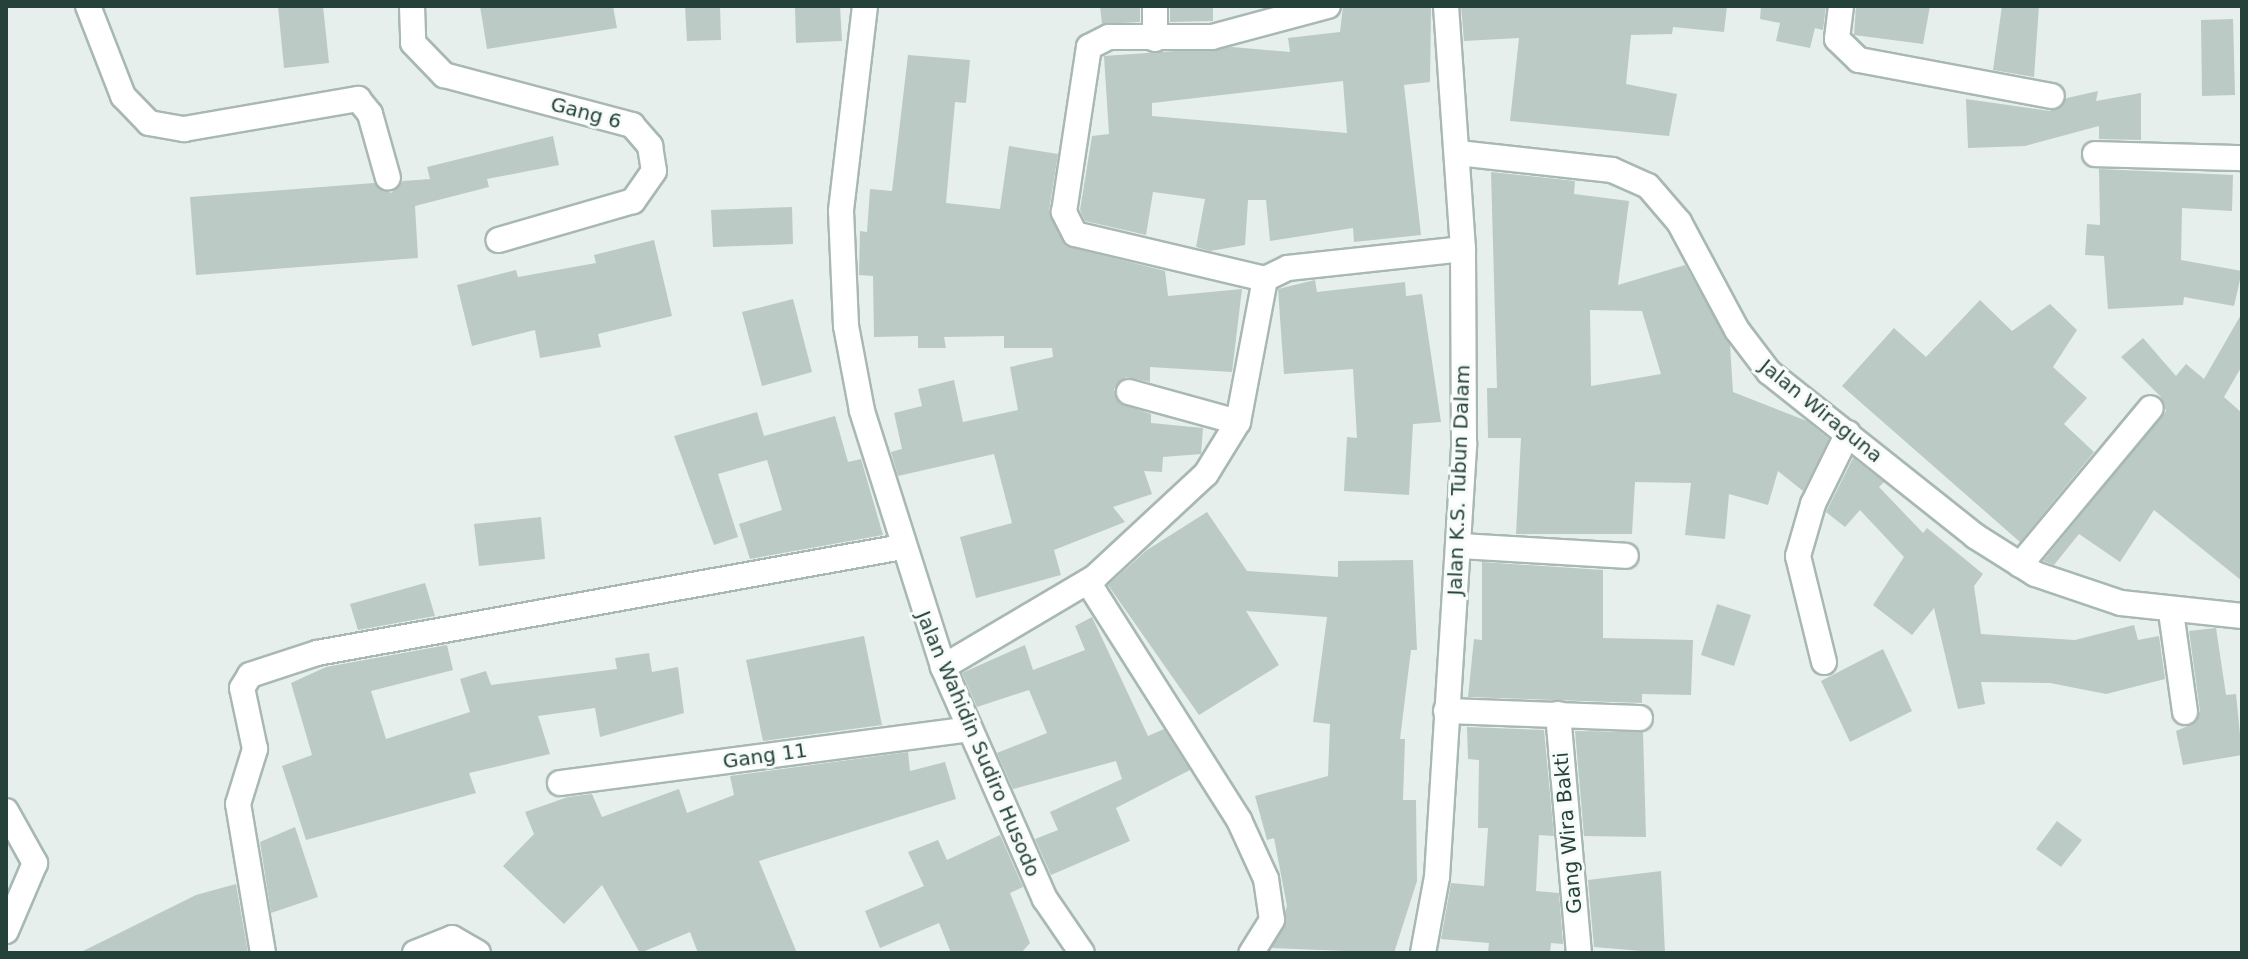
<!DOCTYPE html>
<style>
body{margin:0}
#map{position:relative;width:2248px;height:959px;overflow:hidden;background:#e6efeb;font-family:"DejaVu Sans",sans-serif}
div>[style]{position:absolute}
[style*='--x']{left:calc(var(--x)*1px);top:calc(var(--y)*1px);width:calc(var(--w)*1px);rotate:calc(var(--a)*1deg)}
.building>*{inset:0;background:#bbcac4}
.roads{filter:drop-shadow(2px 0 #a8b8b2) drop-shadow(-2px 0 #a8b8b2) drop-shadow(0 2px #a8b8b2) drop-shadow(0 -2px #a8b8b2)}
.minor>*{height:24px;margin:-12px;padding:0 12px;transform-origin:12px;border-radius:12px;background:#fff}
span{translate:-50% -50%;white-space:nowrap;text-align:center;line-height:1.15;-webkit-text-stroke:6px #f7fbf9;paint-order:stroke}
.street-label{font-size:20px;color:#24423a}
.frame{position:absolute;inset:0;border:8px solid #24423a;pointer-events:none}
</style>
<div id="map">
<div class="building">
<div style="clip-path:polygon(278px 6px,323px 6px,329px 63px,284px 68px)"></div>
<div style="clip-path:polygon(480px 6px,613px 6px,617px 28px,487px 49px)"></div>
<div style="clip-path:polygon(685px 6px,720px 6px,721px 40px,687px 41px)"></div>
<div style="clip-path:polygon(795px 6px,840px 6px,842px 41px,796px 43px)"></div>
<div style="clip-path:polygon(1100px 6px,1140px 6px,1140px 22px,1102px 24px)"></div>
<div style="clip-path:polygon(1170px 6px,1213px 6px,1213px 21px,1170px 22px)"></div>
<div style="clip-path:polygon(evenodd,1343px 6px,1431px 6px,1430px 82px,1404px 85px,1421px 235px,1354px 242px,1353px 228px,1270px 241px,1266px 200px,1248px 200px,1245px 245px,1210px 251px,1196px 247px,1205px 199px,1153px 192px,1146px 235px,1085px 221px,1080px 210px,1092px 136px,1109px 134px,1104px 56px,1232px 47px,1290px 52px,1288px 38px,1340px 32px,1343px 6px,1343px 81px,1347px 133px,1152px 116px,1152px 103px,1343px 81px)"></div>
<div style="clip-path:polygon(1461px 6px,1727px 6px,1724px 32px,1673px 27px,1672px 34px,1631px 35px,1626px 84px,1677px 94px,1669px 136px,1510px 121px,1519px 38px,1464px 41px)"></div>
<div style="clip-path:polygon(1761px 6px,1826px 6px,1823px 30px,1815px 28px,1810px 48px,1776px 41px,1780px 23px,1760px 19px)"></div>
<div style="clip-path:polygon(1856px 6px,1930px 6px,1923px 44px,1854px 35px)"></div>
<div style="clip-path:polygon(2002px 6px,2039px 6px,2034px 77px,1993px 70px)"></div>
<div style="clip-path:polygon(2233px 19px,2235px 95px,2202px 96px,2201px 20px)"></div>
<div style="clip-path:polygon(908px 55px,970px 60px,966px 103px,955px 102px,946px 203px,1000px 209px,1009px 146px,1058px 154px,1049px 211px,1066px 246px,1165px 271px,1168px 296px,1242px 289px,1232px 372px,1150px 367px,1150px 382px,1126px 377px,1114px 389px,1119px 403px,1151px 414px,1151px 423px,1203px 428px,1201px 454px,1163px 457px,1162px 472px,1144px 471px,1152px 494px,1113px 507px,1125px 522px,1054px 550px,1061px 575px,976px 598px,960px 537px,1012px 523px,994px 454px,898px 476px,891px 452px,902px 449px,894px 413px,922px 406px,918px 389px,954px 380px,963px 422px,1018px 410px,1010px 367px,1053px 357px,1052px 348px,1004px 348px,1004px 336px,944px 337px,946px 348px,918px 348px,918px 336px,874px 337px,873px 276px,859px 275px,860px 231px,867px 232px,870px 189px,892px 191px)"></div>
<div style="clip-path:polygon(2098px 91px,2096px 101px,2141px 93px,2141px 140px,2099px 139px,2099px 126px,2025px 146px,1968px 148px,1966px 99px,2050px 111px,2067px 98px)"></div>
<div style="clip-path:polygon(553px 136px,559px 165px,487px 179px,489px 187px,415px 206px,418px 258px,196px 275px,190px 197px,374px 183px,391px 193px,403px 181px,430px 179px,427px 167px)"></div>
<div style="clip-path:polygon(2099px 169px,2233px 175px,2232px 211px,2182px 208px,2181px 260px,2242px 271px,2234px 306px,2184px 297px,2183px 305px,2108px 309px,2104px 256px,2085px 255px,2087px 224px,2100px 225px)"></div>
<div style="clip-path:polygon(evenodd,1491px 172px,1575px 181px,1574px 194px,1629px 201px,1618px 285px,1685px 265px,1730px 345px,1733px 392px,1807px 421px,1829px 439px,1803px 491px,1778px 471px,1768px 505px,1729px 494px,1725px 539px,1685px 535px,1691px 483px,1635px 482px,1632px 534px,1516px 534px,1521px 438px,1488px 438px,1487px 388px,1497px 388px,1491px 172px,1590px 310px,1642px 311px,1661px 374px,1591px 386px,1590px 310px)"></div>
<div style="clip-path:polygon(792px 207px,793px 244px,713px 247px,711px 210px)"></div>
<div style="clip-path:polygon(654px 240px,672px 316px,598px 334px,601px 347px,540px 358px,535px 330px,472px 346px,457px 285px,516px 270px,518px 277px,596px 263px,594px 255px)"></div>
<div style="clip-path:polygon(1315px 280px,1317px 292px,1405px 282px,1406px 296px,1422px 294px,1441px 422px,1413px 424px,1409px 495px,1344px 491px,1347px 437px,1357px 438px,1353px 369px,1284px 374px,1278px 289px)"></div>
<div style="clip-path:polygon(793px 299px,812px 372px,762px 386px,742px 312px)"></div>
<div style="clip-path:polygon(1980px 300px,2012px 331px,2050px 304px,2077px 330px,2053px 367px,2087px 398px,2064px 424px,2094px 452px,2020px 542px,1842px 386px,1894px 328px,1926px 357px)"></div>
<div style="clip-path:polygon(2242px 313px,2242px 366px,2224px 397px,2242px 413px,2242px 581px,2154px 510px,2120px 562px,2079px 534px,2054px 565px,2043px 561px,2166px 411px,2161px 397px,2121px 357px,2143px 338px,2176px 376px,2186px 364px,2204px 379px)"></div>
<div style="clip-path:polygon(757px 412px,764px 436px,835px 416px,848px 462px,861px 459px,883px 535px,750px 559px,739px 524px,782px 510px,767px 460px,718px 474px,738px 537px,714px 545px,674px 436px)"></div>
<div style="clip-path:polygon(1853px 458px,1884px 482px,1879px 487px,1923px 533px,1927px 528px,1983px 574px,1974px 586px,1981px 634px,2075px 640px,2134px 625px,2138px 640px,2159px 636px,2165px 679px,2106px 694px,2050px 683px,1981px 682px,1985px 704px,1958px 709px,1934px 608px,1912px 635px,1873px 605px,1904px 557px,1860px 510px,1845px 527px,1826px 512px)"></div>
<div style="clip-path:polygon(1207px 512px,1247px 571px,1338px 577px,1338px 561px,1413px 560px,1417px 650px,1411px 650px,1400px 739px,1405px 739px,1403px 800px,1416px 800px,1417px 881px,1394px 953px,1272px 948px,1287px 906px,1274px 838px,1267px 840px,1255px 796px,1328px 776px,1330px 724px,1313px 722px,1327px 617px,1246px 611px,1279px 665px,1199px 715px,1108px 585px,1147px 550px)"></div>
<div style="clip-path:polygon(541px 517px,545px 559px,479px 566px,474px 524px)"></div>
<div style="clip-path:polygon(1482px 562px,1603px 570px,1603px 638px,1693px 640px,1691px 695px,1642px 694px,1642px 703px,1468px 697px,1474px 639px,1482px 640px)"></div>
<div style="clip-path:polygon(425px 583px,435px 616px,358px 630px,350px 604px)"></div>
<div style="clip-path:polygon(1717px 604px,1751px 615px,1734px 666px,1701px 655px)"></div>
<div style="clip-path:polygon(1092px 617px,1148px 736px,1164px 729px,1190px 770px,1116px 808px,1130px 841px,1051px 875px,1035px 839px,1058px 830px,1050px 812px,1122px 779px,1116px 761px,1013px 789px,997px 753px,1047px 733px,1029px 690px,977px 707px,962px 673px,1025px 645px,1033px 670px,1085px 650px,1075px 626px)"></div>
<div style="clip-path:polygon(2216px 628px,2226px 695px,2236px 694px,2242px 755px,2183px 765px,2176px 731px,2195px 723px,2200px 711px,2189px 631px)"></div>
<div style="clip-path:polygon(864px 636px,882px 725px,763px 741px,746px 660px)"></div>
<div style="clip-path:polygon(447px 645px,453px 670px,371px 691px,386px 739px,470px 712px,460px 679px,486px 671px,491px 685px,617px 669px,615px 658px,649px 653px,652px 672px,678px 667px,684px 713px,600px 737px,595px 708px,538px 716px,550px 754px,469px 773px,476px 793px,306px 840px,282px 766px,312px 755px,291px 683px,326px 667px)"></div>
<div style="clip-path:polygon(1883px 649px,1912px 711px,1850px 742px,1821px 681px)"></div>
<div style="clip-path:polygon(1467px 727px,1544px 730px,1554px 836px,1539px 835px,1536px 891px,1559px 893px,1563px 944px,1551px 943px,1550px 953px,1488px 953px,1489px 943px,1441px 939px,1451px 883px,1484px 886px,1488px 828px,1478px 828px,1479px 760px,1468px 759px)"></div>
<div style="clip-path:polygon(1575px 731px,1643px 732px,1646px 837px,1584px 836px)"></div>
<div style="clip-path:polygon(908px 752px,910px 771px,945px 762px,956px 799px,759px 861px,797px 953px,698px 953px,690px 932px,640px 953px,602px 885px,564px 924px,503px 866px,534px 834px,525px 812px,568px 797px,592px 794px,602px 817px,679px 789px,687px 813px,734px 795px,730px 776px)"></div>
<div style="clip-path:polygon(2057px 821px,2082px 840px,2061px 867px,2036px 849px)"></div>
<div style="clip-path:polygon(295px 827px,318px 897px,271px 913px,260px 842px)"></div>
<div style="clip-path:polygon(1000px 835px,1023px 887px,1010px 893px,1030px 943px,1021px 953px,951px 953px,939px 923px,880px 948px,865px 911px,924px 886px,908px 852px,938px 840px,947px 860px)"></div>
<div style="clip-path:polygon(1661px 871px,1665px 953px,1594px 947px,1588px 880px)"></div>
<div style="clip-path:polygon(236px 884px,248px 953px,79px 953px,196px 895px)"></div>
</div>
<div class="roads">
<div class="minor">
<div style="--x:88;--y:6;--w:97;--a:68.7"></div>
<div style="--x:123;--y:96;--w:37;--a:46"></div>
<div style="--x:149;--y:123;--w:36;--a:10"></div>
<div style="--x:184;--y:129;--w:177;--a:-9.8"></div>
<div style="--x:358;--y:99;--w:19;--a:51"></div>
<div style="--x:370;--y:114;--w:66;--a:74.3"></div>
<div style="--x:412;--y:6;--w:37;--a:88"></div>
<div style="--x:413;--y:43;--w:45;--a:45.9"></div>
<div style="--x:444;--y:75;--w:195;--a:14.9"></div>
<div style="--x:632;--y:125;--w:28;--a:49"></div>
<div style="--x:650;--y:146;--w:25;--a:81"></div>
<div style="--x:654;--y:171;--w:37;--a:125"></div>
<div style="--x:633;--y:201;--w:140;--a:163.8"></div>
<div style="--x:865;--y:6;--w:206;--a:96.7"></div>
<div style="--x:841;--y:211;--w:115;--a:87.5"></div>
<div style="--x:846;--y:326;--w:86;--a:79.3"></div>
<div style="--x:862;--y:411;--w:269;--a:72.4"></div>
<div style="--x:943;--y:667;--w:253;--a:66.3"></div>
<div style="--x:1045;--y:899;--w:65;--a:55.6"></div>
<div style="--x:1841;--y:6;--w:33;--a:97"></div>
<div style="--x:1837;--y:39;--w:30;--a:44"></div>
<div style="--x:1859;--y:60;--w:196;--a:10.6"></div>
<div style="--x:1155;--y:39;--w:33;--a:-90"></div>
<div style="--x:1458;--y:153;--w:155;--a:6.3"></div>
<div style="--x:1612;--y:170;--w:39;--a:24"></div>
<div style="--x:1648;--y:186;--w:48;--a:49.3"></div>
<div style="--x:1679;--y:222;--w:123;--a:61.8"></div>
<div style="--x:1737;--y:330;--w:53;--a:52.7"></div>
<div style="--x:1769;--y:372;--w:263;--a:38.5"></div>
<div style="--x:1975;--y:536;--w:71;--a:32.3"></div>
<div style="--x:2035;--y:574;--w:91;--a:18.6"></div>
<div style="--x:2121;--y:603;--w:122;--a:6.1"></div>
<div style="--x:2095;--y:154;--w:147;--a:1.6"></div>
<div style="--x:1265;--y:279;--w:195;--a:-166.7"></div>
<div style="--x:1075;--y:234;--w:25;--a:-117"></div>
<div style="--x:1064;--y:212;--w:167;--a:-81.4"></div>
<div style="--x:1089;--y:47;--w:22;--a:-27"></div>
<div style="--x:1109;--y:37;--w:103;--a:0"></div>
<div style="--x:1212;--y:37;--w:120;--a:-15"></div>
<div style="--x:1129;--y:392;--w:113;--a:15.4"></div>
<div style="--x:1460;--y:546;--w:166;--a:3.4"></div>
<div style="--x:2020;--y:565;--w:204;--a:-50.2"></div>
<div style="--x:1088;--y:582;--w:282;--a:57.6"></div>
<div style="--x:1239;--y:820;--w:65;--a:65.4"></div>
<div style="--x:1266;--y:879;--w:41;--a:81.7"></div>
<div style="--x:1272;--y:920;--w:39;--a:122"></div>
<div style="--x:2171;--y:612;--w:101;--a:82"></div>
<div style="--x:1824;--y:662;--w:109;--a:-103.8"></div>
<div style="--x:1798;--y:556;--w:54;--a:-73.9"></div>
<div style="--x:1813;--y:504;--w:79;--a:-63.8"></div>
<div style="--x:943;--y:667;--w:177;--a:-30.6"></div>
<div style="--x:1095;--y:577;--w:151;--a:-42.9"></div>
<div style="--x:1206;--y:474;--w:61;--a:-58.4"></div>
<div style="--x:1238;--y:422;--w:146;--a:-79.3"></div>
<div style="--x:1265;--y:279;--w:25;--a:-26"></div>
<div style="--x:1288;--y:268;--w:176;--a:-6.2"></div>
<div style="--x:1446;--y:711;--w:194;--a:2.1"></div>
<div style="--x:1558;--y:714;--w:240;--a:85"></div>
<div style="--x:560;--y:783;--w:413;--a:-7.5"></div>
<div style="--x:6;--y:811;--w:60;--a:60.9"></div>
<div style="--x:35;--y:863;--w:74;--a:113.1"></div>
<div style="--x:263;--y:953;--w:151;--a:-99.5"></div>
<div style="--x:238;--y:804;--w:58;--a:-72.8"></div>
<div style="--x:255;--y:749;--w:62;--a:-102"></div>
<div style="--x:242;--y:688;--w:15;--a:-58"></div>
<div style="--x:250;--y:675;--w:71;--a:-18.2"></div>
<div style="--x:317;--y:653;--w:595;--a:-10.27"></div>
<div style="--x:415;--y:953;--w:40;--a:-22"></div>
<div style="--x:452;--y:938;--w:30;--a:30"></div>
<div style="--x:1423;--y:953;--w:77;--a:-79.6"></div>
<div style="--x:1437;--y:877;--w:435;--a:-86.4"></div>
<div style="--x:1464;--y:443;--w:194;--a:-90.3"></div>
<div style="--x:1463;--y:249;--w:244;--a:-94"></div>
</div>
</div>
<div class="street-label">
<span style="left:586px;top:113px;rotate:15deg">Gang 6</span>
<span style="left:1821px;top:411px;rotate:39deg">Jalan Wiraguna</span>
<span style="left:1459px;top:480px;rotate:-88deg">Jalan K.S. Tubun Dalam</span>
<span style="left:978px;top:744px;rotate:67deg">Jalan Wahidin Sudiro Husodo</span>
<span style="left:765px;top:756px;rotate:-8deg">Gang 11</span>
<span style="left:1568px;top:833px;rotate:-95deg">Gang Wira Bakti</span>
</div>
<div class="frame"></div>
</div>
